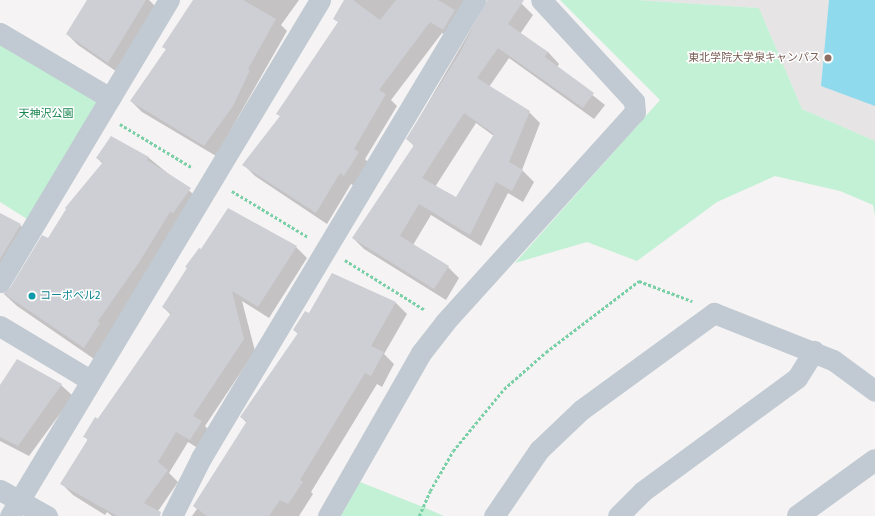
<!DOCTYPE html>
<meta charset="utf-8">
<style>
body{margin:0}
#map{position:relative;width:875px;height:516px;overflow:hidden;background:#f5f3f3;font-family:"Fira Sans","Noto Sans JP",sans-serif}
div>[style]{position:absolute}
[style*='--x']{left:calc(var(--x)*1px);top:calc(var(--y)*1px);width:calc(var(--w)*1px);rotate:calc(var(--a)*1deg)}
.education>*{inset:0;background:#e6e4e5}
.green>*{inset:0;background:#c3f1d5}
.water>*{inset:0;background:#90daee}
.shadow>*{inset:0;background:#0003}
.building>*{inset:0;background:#cdcfd5}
.path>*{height:2.5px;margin-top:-1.25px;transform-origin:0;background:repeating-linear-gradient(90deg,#7ad0a6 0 3px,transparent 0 5px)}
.minor>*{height:21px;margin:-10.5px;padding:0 10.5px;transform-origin:10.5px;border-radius:10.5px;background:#c1cad2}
.tertiary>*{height:22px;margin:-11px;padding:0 11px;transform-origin:11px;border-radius:11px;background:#c1cad2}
.dots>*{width:11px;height:11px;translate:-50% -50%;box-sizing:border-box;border:2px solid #fff;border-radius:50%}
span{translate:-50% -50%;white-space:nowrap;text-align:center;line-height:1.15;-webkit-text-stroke:3px #fff;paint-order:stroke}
.education-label{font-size:11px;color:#785e54}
.right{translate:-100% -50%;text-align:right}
.park-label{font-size:11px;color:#17864f}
.culture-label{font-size:11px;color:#0d838f}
.left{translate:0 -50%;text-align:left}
</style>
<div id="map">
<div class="education">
<div style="clip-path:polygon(637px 0,875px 0,875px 141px,802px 109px,759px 8px)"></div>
</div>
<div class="green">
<div style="clip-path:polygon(560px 0,637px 0,759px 8px,802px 109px,875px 141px,875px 216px,873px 205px,840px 191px,775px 176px,717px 202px,637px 261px,587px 242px,515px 263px,660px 100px)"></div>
<div style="clip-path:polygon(0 33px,110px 98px,35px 224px,0 202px)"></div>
<div style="clip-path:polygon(360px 482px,423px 507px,444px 516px,341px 516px)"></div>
</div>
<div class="water">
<div style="clip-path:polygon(829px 0,875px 0,875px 106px,821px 86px)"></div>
</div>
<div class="shadow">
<div style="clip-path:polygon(89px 0,149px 0,158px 9px,120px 74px,78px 45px,67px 34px)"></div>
<div style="clip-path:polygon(194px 0,299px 0,281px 25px,287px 31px,216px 156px,142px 112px,131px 101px,167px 50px,163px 47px)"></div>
<div style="clip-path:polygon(345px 0,485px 0,455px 41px,442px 33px,391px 100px,397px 106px,365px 159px,370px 164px,356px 187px,351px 184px,327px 224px,255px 176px,244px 165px,281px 117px,278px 114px,339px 23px)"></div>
<div style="clip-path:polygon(evenodd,488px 0,515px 0,522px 4px,533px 15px,520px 34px,548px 52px,559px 64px,557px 67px,605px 105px,594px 119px,509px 58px,489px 87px,529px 112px,540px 123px,522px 170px,534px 182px,523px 202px,508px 193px,481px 246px,431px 215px,413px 245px,448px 267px,459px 278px,446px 300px,364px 249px,353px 238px,415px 147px,407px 139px,488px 0,476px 123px,494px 136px,456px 199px,435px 187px,476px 123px)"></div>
<div style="clip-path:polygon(111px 138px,149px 158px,203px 202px,97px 361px,17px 306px,4px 294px,11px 289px,103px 164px,97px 158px)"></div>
<div style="clip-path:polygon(0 214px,20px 225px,32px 236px,0 291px)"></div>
<div style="clip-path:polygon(296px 247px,307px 258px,269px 318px,242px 301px,255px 351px,205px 426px,212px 433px,201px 450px,188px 442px,169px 473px,178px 482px,156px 514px,158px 516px,112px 516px,107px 512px,105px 515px,73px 495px,62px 484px,88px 440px,85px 437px,171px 315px,163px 307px)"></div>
<div style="clip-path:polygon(332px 274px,396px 303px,407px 314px,384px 354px,394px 364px,382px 387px,377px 384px,311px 492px,313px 494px,299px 516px,192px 516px,197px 509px,194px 506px,247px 423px,241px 417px,298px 334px,294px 330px,309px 314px)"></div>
<div style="clip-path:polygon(61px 385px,73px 396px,29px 456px,0 441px,0 387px)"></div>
</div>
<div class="building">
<div style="clip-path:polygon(87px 0,146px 0,108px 63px,66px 34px)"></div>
<div style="clip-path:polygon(193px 0,243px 0,276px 19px,248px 69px,250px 70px,233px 106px,204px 146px,130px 101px,166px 49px,162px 47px)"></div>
<div style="clip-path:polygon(344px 0,353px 0,380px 20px,396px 0,438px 0,455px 10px,443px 30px,430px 22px,379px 90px,386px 94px,354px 149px,359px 152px,344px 176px,340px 173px,316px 213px,242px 165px,280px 116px,276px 114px,338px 22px,333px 19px)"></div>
<div style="clip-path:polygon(evenodd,487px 0,524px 0,508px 24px,548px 52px,545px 57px,594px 93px,583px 108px,498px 48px,477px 78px,530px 111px,509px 162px,523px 170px,512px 191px,496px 182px,470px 235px,419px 204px,400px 236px,449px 266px,434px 289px,352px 238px,414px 145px,406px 139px,459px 54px,487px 0,464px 113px,494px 134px,456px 197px,422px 178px,464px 113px)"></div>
<div style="clip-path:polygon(111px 136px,149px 157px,147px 160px,191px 188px,173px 213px,170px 212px,140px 261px,98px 321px,100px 323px,84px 348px,3px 293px,10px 288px,42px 235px,48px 238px,66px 209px,65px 208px,103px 162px,96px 158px)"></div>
<div style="clip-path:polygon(228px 208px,297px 246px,258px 307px,232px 291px,244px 339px,193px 416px,202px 421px,190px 440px,176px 432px,158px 462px,168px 470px,144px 503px,161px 512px,160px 516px,117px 516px,60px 484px,88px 439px,83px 437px,95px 417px,98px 419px,171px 313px,162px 307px,187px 268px,185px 267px,199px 248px,201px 249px)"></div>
<div style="clip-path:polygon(0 213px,21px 224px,0 259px)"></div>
<div style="clip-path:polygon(332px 273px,396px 302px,371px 346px,384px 352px,371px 376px,365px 373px,300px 480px,303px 482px,288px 504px,280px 500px,269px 516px,207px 516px,193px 506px,247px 421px,240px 417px,298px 333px,293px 330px,305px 311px,309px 313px)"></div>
<div style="clip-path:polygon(17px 359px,62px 384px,18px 446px,0 437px,0 385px)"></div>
</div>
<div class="path">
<div style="--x:120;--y:124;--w:85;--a:31.1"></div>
<div style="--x:232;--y:191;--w:89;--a:31.2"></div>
<div style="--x:345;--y:260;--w:94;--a:32"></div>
<div style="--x:419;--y:516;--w:27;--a:-66"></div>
<div style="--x:430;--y:491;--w:46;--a:-60.1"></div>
<div style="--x:453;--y:451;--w:80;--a:-50.6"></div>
<div style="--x:504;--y:389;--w:56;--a:-41.4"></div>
<div style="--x:546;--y:352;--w:117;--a:-37.4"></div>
<div style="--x:639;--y:281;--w:57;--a:20.7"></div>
</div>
<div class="minor">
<div style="--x:0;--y:33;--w:128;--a:30.6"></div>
<div style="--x:0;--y:282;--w:329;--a:-59.1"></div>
<div style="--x:0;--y:326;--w:105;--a:31"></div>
<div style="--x:0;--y:490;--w:54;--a:29"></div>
<div style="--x:10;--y:516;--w:602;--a:-59"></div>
<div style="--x:172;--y:516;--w:65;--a:-63.4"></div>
<div style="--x:201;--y:458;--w:534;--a:-59.11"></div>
<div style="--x:328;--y:516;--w:188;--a:-60.3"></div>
<div style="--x:421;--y:353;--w:39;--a:-52"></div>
<div style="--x:445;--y:322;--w:283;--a:-47.9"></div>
<div style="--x:635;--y:112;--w:11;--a:-95"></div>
<div style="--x:634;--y:101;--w:137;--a:-132.6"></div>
<div style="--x:494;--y:516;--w:80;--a:-55.7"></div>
<div style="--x:539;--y:450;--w:58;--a:-43.6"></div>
<div style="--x:581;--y:410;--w:165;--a:-36.1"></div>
<div style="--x:714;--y:313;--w:128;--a:21.6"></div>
<div style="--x:833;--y:360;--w:52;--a:36.4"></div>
<div style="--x:618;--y:516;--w:35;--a:-45"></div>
<div style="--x:643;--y:491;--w:191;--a:-36.3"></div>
<div style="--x:797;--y:378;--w:32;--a:-58"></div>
</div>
<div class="tertiary">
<div style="--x:798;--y:516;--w:95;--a:-36"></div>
</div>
<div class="dots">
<div style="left:828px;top:58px;background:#8d6e63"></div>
<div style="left:32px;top:296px;background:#0f9aa8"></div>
</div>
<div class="education-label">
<span class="right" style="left:820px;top:58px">東北学院大学泉キャンパス</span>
</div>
<div class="park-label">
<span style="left:46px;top:114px">天神沢公園</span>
</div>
<div class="culture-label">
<span class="left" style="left:40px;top:296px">コーポベル2</span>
</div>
</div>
